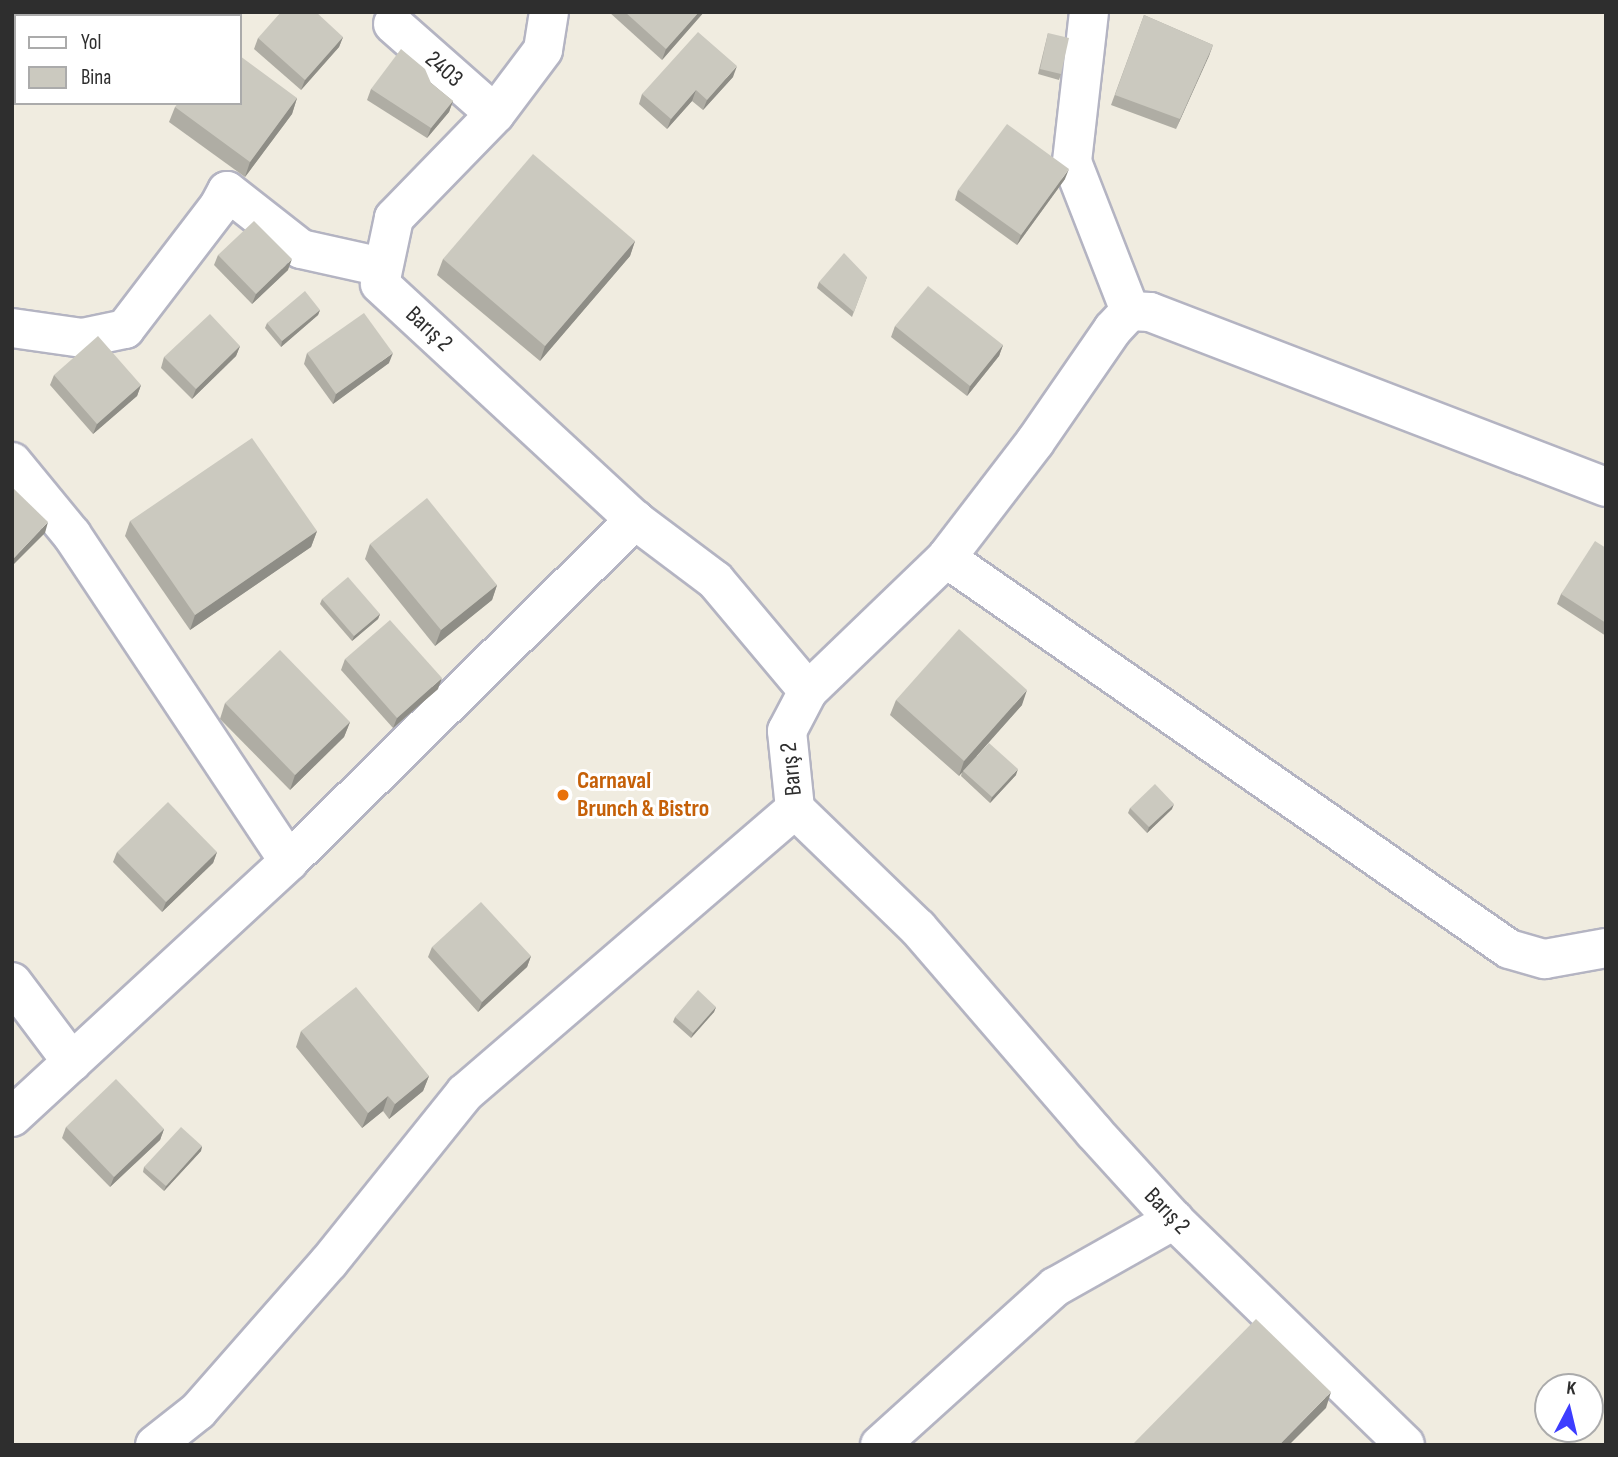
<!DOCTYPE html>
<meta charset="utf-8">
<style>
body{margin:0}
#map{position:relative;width:1618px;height:1457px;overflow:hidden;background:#f0ece0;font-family:"Sofia Sans Condensed",sans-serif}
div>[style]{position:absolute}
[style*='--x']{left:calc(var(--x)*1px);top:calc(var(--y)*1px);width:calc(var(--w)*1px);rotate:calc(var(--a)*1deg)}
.roads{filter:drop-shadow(2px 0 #b4b4c2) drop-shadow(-2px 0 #b4b4c2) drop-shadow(0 2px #b4b4c2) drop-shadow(0 -2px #b4b4c2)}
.minor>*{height:38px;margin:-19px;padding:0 19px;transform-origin:19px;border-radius:19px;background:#fff}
.wall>*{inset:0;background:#afada4}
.shaded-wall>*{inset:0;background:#8e8d86}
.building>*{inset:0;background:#cbc9bf}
.dots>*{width:19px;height:19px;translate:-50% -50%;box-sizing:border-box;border:4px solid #fff;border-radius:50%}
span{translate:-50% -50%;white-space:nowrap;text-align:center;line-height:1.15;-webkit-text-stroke:6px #fff;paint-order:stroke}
.street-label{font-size:24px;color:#2e2e2e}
.food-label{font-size:24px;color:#c56008;font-weight:700}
.left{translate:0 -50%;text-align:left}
.frame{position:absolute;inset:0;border:14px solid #2e2e2e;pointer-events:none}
.legend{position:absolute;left:14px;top:14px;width:228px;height:91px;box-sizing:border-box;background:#fff;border:2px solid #ababab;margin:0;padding:9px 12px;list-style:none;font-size:21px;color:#2e2e2e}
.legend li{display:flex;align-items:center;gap:14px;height:35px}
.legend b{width:35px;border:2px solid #ababab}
.north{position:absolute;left:1534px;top:1373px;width:70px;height:70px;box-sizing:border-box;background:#fff;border:2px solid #ababab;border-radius:50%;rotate:7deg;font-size:19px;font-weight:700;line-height:28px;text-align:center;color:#2e2e2e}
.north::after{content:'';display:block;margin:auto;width:24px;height:32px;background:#3d3dff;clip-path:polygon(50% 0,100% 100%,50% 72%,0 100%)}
</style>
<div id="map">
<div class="roads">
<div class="minor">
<div style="--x:549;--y:12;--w:38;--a:99"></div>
<div style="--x:543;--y:50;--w:80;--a:126.9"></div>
<div style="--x:495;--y:114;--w:145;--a:134.2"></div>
<div style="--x:394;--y:218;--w:67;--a:102"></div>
<div style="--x:380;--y:284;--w:347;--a:42.8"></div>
<div style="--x:635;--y:520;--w:100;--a:36.9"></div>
<div style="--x:715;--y:580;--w:145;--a:50"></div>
<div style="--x:808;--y:691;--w:45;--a:117.7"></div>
<div style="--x:787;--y:731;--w:78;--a:84.1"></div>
<div style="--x:795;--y:809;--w:171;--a:44.1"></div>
<div style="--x:918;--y:928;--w:269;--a:49.2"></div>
<div style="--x:1094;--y:1132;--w:119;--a:47.7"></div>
<div style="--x:1174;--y:1220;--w:322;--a:44.2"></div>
<div style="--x:1089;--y:12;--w:151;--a:96.5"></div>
<div style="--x:1072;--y:162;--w:160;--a:68.7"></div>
<div style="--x:393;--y:24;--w:136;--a:41.4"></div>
<div style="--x:12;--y:328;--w:71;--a:8.1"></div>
<div style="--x:82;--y:338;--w:44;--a:-11.8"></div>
<div style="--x:125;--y:329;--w:155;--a:-52.6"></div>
<div style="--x:219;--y:206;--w:17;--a:-62"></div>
<div style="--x:227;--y:191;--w:94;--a:38.1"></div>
<div style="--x:301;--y:249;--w:83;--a:12.5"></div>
<div style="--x:12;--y:462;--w:94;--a:50.6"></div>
<div style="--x:72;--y:535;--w:392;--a:56.4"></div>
<div style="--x:946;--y:558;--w:685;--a:34.78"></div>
<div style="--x:1509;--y:949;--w:37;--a:16"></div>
<div style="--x:1545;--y:959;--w:62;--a:-10.2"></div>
<div style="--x:808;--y:691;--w:192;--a:-43.9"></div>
<div style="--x:946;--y:558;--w:146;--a:-52.5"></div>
<div style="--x:1035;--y:442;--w:137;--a:-55.4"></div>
<div style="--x:1113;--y:329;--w:25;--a:-47"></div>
<div style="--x:1130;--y:311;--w:20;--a:3"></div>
<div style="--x:1150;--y:312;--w:488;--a:21"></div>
<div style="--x:12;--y:982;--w:100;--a:53.1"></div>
<div style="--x:12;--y:1117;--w:377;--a:-42.7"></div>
<div style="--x:289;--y:861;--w:486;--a:-44.6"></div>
<div style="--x:155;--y:1445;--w:55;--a:-38.3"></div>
<div style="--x:198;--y:1411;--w:198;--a:-48.7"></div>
<div style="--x:329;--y:1262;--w:217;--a:-51.2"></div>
<div style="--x:465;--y:1093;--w:435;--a:-40.7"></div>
<div style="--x:880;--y:1445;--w:236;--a:-42.1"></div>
<div style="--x:1055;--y:1287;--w:137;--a:-29.4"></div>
</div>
</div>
<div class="wall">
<div style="clip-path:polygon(609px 12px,704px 12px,662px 60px)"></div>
<div style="clip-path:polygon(1144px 15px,1213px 45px,1176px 129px,1111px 105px)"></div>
<div style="clip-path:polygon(1048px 33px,1061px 74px,1059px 80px,1038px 74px)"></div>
<div style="clip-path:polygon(343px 37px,339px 47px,301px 90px,254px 49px,258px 38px)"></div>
<div style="clip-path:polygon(733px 77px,703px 110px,692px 101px,667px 129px,639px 104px,642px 94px)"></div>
<div style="clip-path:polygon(431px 83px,453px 101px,449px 112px,427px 138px,367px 100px,371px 89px)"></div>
<div style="clip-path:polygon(297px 98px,292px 114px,245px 177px,169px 122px,175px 107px)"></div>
<div style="clip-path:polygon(1065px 179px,1017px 245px,955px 200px,958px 190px)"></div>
<div style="clip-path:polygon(635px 241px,630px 256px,540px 361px,437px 275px,443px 259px)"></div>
<div style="clip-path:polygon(218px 255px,288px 270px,252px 304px,214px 265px)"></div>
<div style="clip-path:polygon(867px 277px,852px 317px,817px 288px,819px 282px)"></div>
<div style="clip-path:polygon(320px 310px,318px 315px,281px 347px,265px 328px,267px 323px)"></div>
<div style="clip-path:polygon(895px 326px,1003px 345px,999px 356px,967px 396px,891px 337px)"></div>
<div style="clip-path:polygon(240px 346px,236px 356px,192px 399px,161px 368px,164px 357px)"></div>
<div style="clip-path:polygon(307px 353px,389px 363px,333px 404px,304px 364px)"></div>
<div style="clip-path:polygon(54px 375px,141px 385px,137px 396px,93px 434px,50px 385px)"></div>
<div style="clip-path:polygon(130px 521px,317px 531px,311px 547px,190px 630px,125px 536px)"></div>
<div style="clip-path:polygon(370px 544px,497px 585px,492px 600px,435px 646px,365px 559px)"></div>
<div style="clip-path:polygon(1606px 548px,1606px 636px,1557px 604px,1561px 594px)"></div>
<div style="clip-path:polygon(322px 599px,380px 614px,378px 619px,352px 641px,320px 604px)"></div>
<div style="clip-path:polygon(345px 659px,438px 689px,393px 728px,341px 670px)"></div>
<div style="clip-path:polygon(896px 700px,1022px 705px,976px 756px,1016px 775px,990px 803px,961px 776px,962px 772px,959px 776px,890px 715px)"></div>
<div style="clip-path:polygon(225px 703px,350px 722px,344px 737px,290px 790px,220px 719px)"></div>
<div style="clip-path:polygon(1130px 808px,1172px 809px,1147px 833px,1128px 813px)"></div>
<div style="clip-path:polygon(117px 852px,217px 852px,213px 863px,162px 912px,113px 862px)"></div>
<div style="clip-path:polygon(432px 947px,531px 956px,527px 967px,478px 1012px,428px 957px)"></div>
<div style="clip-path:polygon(716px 1007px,714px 1012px,691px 1038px,673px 1022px,675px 1017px)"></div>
<div style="clip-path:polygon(301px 1031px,429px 1076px,423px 1091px,389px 1119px,383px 1111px,362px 1128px,296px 1047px)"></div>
<div style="clip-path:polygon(66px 1127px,164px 1129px,160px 1140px,110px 1187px,62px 1138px)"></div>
<div style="clip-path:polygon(202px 1146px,201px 1151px,164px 1191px,143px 1172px,144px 1167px)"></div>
</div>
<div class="shaded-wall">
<div style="clip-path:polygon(699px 12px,704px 12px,662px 60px,666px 49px)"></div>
<div style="clip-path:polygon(343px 37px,339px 47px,301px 90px,305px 80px)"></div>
<div style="clip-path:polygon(1213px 45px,1209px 56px,1176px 129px,1180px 119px)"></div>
<div style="clip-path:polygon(737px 66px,733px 77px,703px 110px,707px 100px)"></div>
<div style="clip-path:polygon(696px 90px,692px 101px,667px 129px,671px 119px)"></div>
<div style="clip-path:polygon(297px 98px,292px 114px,245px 177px,250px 162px)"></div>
<div style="clip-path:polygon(453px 101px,449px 112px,427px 138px,431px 128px)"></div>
<div style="clip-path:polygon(1069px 169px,1065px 179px,1017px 245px,1021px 235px)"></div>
<div style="clip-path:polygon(635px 241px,630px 256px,540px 361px,545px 346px)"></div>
<div style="clip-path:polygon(292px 259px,288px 270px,252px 304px,256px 294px)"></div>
<div style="clip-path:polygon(320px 310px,318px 315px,281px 347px,282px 341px)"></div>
<div style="clip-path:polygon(1003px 345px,999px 356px,967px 396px,970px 386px)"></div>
<div style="clip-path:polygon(240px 346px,236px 356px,192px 399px,196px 389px)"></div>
<div style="clip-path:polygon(393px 353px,389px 363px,333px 404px,336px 394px)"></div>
<div style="clip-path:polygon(141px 385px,137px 396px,93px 434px,97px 424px)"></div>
<div style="clip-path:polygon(48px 522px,45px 533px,12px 566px,12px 560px)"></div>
<div style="clip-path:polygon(317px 531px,311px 547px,190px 630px,195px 615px)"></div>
<div style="clip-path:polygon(497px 585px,492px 600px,435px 646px,441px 630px)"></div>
<div style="clip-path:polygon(380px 614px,378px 619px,352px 641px,354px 636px)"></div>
<div style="clip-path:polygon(442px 678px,438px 689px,393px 728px,397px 718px)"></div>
<div style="clip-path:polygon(1027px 690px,1022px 705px,959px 776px,964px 761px)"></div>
<div style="clip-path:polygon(350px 722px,344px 737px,290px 790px,295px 775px)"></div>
<div style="clip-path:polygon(1018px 769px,1016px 775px,990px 803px,992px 797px)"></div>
<div style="clip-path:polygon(1174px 804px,1172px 809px,1147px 833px,1149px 827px)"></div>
<div style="clip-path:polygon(217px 852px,213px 863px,162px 912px,166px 902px)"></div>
<div style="clip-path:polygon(531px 956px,527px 967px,478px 1012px,482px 1002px)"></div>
<div style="clip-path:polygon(716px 1007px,714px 1012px,691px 1038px,693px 1033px)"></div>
<div style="clip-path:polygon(429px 1076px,423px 1091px,389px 1119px,395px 1104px)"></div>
<div style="clip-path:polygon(388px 1096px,383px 1111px,362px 1128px,368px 1113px)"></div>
<div style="clip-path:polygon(164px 1129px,160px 1140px,110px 1187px,114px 1177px)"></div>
<div style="clip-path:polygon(202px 1146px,201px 1151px,164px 1191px,166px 1186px)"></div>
<div style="clip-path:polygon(1331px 1392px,1326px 1408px,1289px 1445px,1279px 1445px)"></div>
</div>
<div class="building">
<div style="clip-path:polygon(281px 12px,316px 12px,343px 37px,305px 80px,258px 38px)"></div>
<div style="clip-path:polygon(625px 12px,699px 12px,666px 49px)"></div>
<div style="clip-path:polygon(1144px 15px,1213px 45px,1180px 119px,1115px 95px)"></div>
<div style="clip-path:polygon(698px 32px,737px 66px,707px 100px,696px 90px,671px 119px,642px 94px)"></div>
<div style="clip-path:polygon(1048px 33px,1069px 38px,1061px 74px,1040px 69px)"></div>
<div style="clip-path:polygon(401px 49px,425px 69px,431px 83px,453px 101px,431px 128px,371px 89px)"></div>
<div style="clip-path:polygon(240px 56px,297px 98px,250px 162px,175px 107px,178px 103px,240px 103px)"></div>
<div style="clip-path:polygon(1007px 124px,1069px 169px,1021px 235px,958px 190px)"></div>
<div style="clip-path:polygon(533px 154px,635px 241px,545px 346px,443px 259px)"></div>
<div style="clip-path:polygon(254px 221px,292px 259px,256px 294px,218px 255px)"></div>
<div style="clip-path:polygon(844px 253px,867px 277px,854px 312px,819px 282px)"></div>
<div style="clip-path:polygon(928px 286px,1003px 345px,970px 386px,895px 326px)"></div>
<div style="clip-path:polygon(305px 291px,320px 310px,282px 341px,267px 323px)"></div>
<div style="clip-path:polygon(364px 313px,393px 353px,336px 394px,307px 353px)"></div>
<div style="clip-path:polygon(210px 314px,240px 346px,196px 389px,164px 357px)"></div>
<div style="clip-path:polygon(98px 336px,141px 385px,97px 424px,54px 375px)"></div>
<div style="clip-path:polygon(252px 438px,317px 531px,195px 615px,130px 521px)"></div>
<div style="clip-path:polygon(12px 487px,48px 522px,12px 560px)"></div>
<div style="clip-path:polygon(427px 498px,497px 585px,441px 630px,370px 544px)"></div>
<div style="clip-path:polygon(1595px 541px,1606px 548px,1606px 623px,1561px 594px)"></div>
<div style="clip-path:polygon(348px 577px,380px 614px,354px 636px,322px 599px)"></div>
<div style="clip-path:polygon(390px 620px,442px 678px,397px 718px,345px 659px)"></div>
<div style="clip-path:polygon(959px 629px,1027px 690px,964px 761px,896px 700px)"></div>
<div style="clip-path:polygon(280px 650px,350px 722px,295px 775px,225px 703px)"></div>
<div style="clip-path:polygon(989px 743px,1018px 769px,992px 797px,963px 771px)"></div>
<div style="clip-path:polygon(1155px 784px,1174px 804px,1149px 827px,1130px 808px)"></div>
<div style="clip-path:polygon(168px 802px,217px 852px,166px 902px,117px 852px)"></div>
<div style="clip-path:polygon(481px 902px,531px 956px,482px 1002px,432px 947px)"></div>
<div style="clip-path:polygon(356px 987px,429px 1076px,395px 1104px,388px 1096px,368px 1113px,301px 1031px)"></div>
<div style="clip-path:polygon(698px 990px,716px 1007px,693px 1033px,675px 1017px)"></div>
<div style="clip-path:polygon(116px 1079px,164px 1129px,114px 1177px,66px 1127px)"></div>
<div style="clip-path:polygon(181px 1127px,202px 1146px,166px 1186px,144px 1167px)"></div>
<div style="clip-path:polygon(1256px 1319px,1331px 1392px,1279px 1445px,1132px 1445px)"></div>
</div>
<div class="dots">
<div style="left:563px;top:795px;background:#e8710a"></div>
</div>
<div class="street-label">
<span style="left:444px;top:69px;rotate:41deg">2403</span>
<span style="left:429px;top:329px;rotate:43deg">Barış 2</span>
<span style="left:791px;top:769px;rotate:-96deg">Barış 2</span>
<span style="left:1167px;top:1211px;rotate:46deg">Barış 2</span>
</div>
<div class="food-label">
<span class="left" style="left:577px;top:795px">Carnaval<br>Brunch &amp; Bistro</span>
</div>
<div class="frame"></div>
<ul class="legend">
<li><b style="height:9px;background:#fff"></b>Yol</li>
<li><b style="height:19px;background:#cbc9bf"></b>Bina</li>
</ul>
<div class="north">K</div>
</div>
